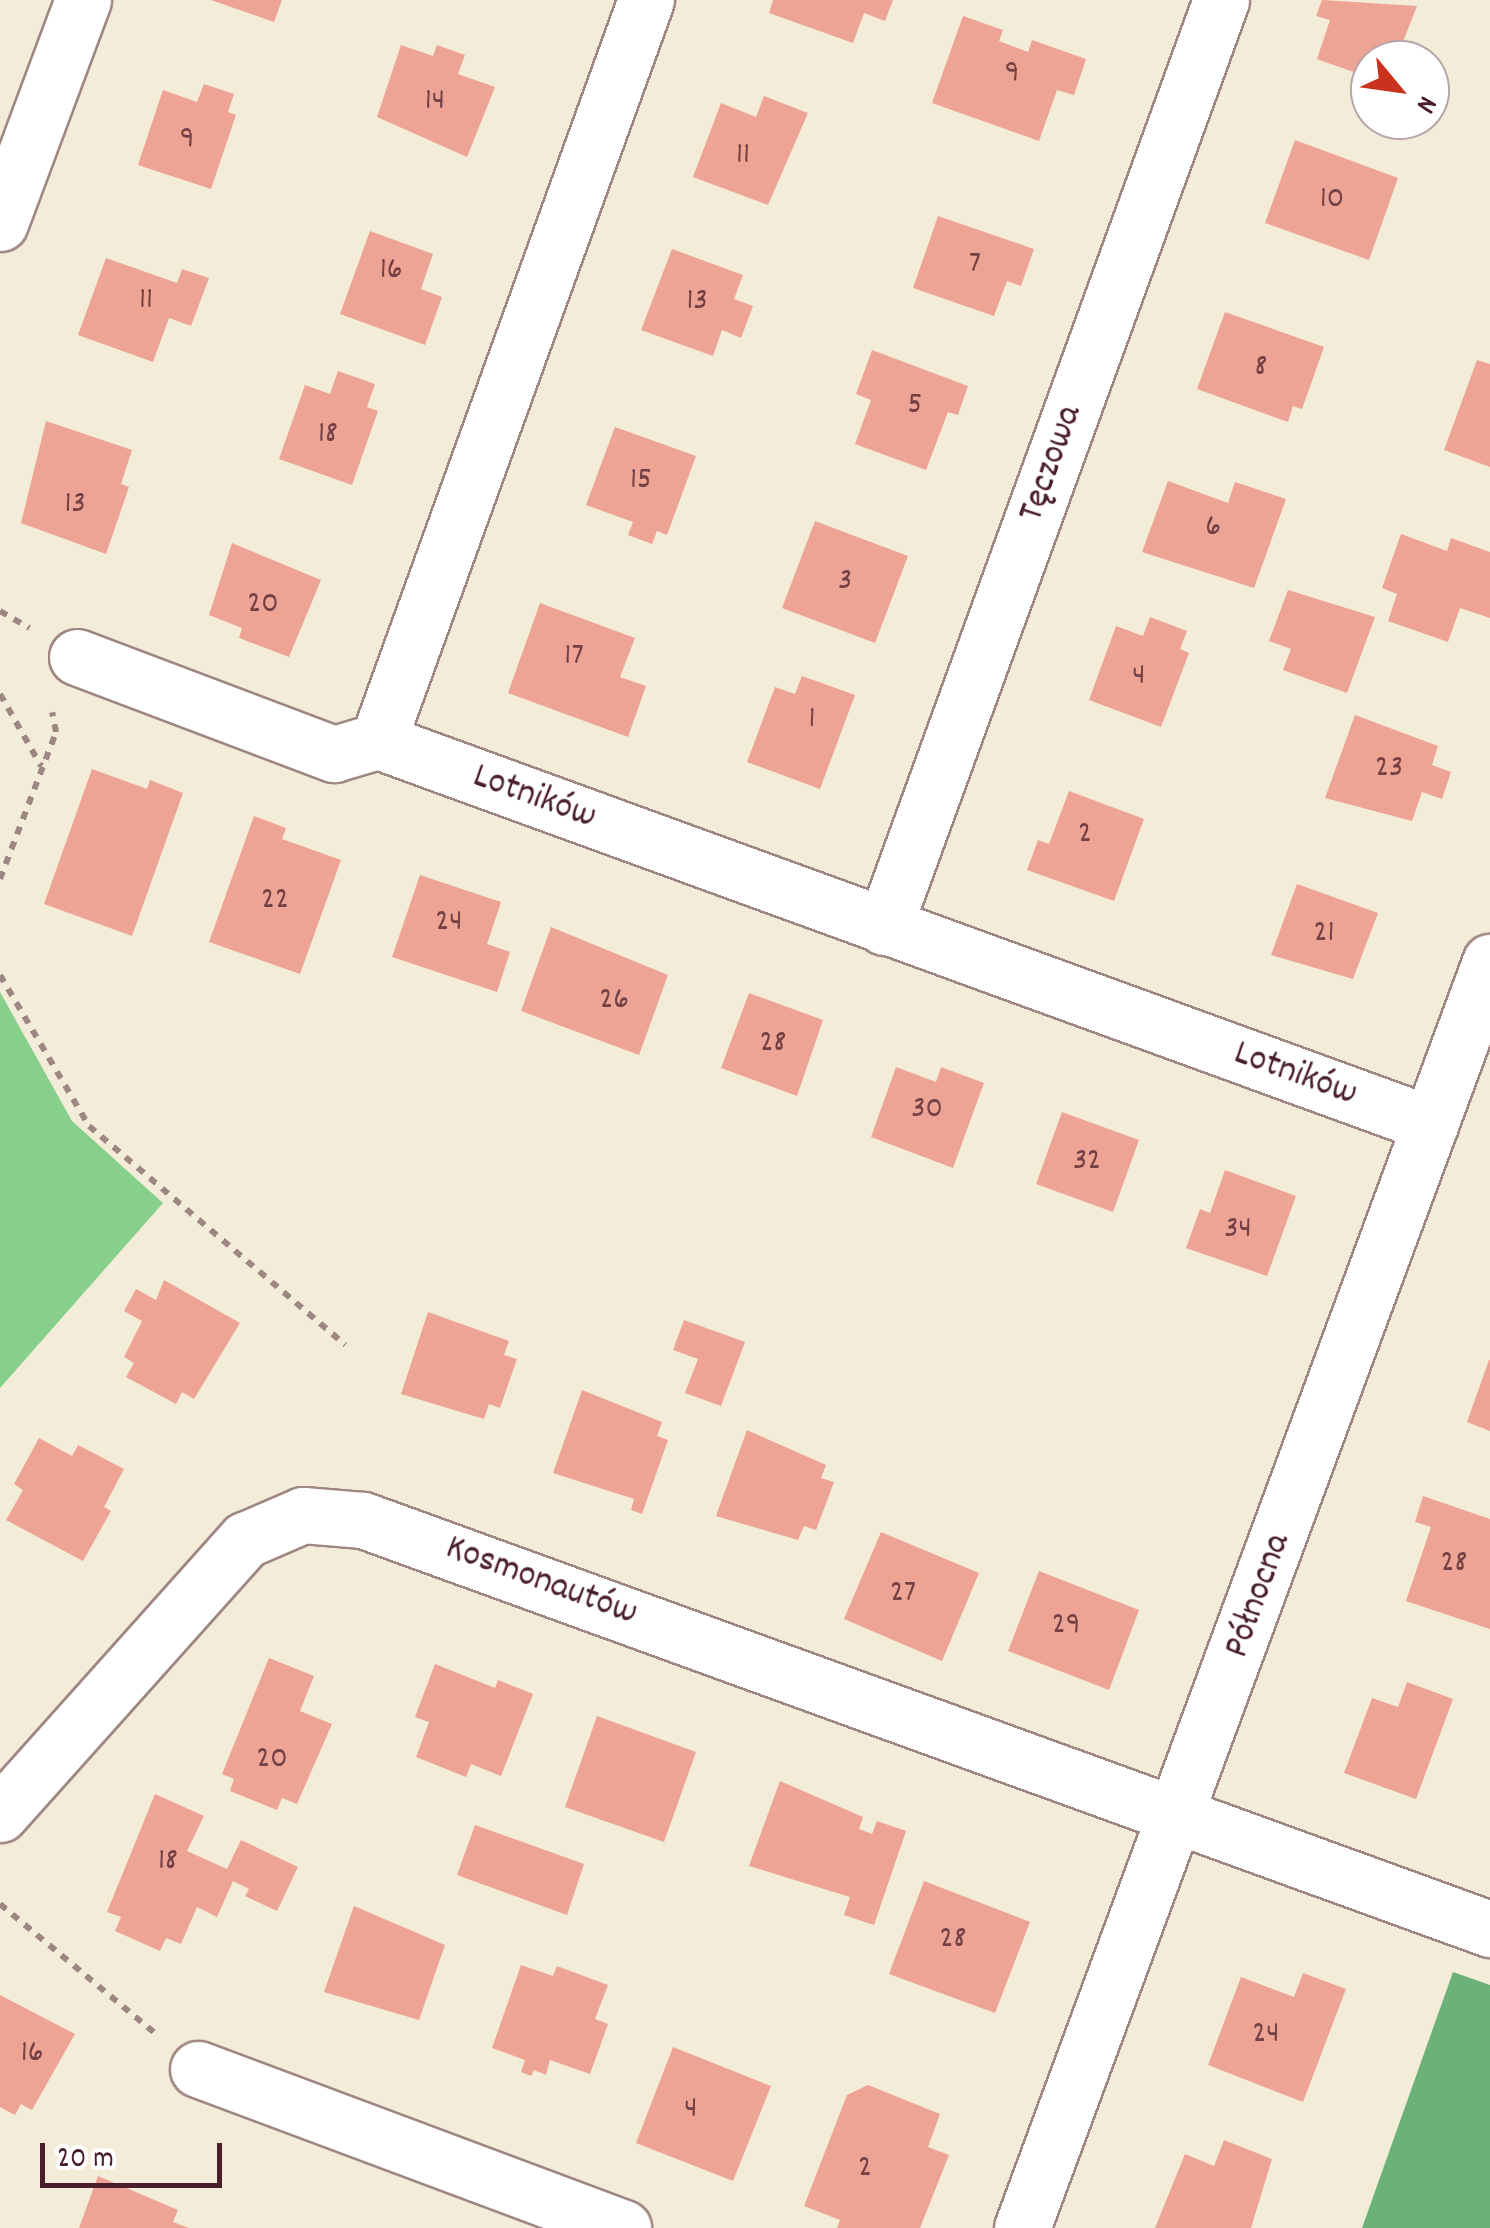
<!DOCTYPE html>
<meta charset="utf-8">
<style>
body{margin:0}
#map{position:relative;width:1490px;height:2228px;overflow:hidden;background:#f3ecd8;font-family:Dekko,sans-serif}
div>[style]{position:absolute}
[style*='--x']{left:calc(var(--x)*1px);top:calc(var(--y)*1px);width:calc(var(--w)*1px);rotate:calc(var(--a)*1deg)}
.green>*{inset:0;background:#86d08c}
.forest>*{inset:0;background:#6cb278}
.building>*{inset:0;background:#eea494}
.path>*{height:6px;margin-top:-3px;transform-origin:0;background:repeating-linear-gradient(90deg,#9e8682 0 8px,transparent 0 16px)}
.roads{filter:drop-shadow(2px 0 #9e8682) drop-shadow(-2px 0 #9e8682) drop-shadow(0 2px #9e8682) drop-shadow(0 -2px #9e8682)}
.minor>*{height:55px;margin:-27.5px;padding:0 27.5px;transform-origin:27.5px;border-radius:27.5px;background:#fff}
span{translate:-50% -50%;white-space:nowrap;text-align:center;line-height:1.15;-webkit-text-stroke:8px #fff;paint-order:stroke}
.number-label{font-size:32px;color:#734045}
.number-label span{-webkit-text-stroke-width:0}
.street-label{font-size:38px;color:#4a1f2b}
.north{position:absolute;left:1350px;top:40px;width:100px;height:100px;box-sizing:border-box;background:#fff;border:2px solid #b7a5aa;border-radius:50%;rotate:119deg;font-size:28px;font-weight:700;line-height:40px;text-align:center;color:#4a1f2b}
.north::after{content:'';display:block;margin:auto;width:35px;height:45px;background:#c8321e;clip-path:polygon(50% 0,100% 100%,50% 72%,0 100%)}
.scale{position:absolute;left:40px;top:2143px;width:182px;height:45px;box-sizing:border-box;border:5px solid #4a1f2b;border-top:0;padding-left:12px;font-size:30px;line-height:35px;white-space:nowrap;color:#4a1f2b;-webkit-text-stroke:8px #fff;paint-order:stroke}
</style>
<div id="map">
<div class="green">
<div style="clip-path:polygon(0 992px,72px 1121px,163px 1203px,0 1388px)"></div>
</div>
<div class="forest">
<div style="clip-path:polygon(1453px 1972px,1490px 1985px,1490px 2228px,1362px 2228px)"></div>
</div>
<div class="building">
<div style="clip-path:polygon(211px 0,282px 0,274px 22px)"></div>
<div style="clip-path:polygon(773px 0,893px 0,885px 21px,864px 13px,853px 43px,769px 13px)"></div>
<div style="clip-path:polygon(1322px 0,1417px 6px,1402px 44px,1415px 49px,1411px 60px,1370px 60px,1370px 78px,1317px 59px,1330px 20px,1316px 16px)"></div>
<div style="clip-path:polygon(963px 16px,1003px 30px,999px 41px,1028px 52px,1032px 40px,1086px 59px,1074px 95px,1057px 90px,1039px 141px,932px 103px)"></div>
<div style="clip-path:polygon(401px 45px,433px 56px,437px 45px,465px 55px,458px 74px,495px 87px,467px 157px,377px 117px)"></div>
<div style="clip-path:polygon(204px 84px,234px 94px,228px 112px,236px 115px,211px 189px,138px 165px,163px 90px,197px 102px)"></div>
<div style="clip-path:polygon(764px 96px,808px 113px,768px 205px,693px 177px,721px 103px,756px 117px)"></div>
<div style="clip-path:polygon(1295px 140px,1398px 178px,1369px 260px,1265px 223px)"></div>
<div style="clip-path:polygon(938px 216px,1034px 249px,1021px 286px,1007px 281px,994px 316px,913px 288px)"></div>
<div style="clip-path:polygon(370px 231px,433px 254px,421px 289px,442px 297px,425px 345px,340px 314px)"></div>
<div style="clip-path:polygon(672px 249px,743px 275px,734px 299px,753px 306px,741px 338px,722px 330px,713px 356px,641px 330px)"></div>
<div style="clip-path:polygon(106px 258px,177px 283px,182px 269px,209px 278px,191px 326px,169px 318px,153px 362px,78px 335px)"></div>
<div style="clip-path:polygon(1225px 312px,1324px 347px,1302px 409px,1293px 406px,1288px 422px,1197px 389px)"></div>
<div style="clip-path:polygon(872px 350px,968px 386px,958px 415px,948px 412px,926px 470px,855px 444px,871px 400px,856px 394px)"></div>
<div style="clip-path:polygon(1477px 360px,1490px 364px,1490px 467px,1444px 450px)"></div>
<div style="clip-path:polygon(338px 371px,375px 384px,367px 407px,378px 411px,352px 485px,279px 459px,305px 385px,330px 394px)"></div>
<div style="clip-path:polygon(46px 421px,132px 450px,121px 484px,129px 487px,106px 554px,21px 523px)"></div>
<div style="clip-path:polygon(615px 427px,696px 456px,667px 535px,657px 531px,652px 544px,628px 535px,633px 522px,586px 505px)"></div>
<div style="clip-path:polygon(1168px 481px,1228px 503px,1235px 482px,1286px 499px,1254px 588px,1142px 552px)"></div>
<div style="clip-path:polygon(815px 521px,908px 556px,875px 643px,782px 608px)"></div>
<div style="clip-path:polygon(1401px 534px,1447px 551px,1451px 538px,1490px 552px,1490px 618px,1460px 608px,1448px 642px,1388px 621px,1397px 594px,1382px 588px)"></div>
<div style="clip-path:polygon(232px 543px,321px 580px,289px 657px,239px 638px,242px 628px,209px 615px)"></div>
<div style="clip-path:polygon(1288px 590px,1375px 617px,1347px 693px,1283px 670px,1291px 649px,1269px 641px)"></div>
<div style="clip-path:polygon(540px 603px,635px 638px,620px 677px,646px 686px,628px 737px,508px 693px)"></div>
<div style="clip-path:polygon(1150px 617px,1187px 631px,1180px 649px,1189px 653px,1161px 727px,1089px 700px,1116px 626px,1143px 636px)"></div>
<div style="clip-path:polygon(802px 676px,855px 695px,820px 789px,747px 762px,775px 687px,795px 694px)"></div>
<div style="clip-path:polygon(1355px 715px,1438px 746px,1432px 765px,1451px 772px,1442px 799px,1422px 792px,1412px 821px,1325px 798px)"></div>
<div style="clip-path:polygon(92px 769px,147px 789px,150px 780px,183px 793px,132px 936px,44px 904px)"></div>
<div style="clip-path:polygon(1069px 791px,1144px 819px,1114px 901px,1027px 870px,1038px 840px,1049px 844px)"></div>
<div style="clip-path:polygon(254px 816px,286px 828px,282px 839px,341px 860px,300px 974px,209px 942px)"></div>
<div style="clip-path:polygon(420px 875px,501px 902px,487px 944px,510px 952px,497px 992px,392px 957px)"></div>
<div style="clip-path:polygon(1297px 884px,1378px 913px,1353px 979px,1271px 955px)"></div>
<div style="clip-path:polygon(551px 927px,668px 975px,639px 1055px,521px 1011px)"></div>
<div style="clip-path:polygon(749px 993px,823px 1020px,797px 1096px,721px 1068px)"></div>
<div style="clip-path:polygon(896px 1067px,936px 1082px,941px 1067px,984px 1083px,953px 1168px,871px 1137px)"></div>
<div style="clip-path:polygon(1062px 1112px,1139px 1140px,1113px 1212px,1036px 1184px)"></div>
<div style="clip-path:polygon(1225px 1170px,1296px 1196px,1267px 1276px,1186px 1248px,1200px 1209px,1210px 1213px)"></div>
<div style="clip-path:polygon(164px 1280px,240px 1323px,194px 1399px,182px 1392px,176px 1404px,126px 1377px,134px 1363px,124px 1357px,142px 1321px,124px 1311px,136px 1289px,156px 1300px)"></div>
<div style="clip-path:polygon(428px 1312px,509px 1341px,504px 1355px,517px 1359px,500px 1408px,489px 1404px,484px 1419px,401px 1394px)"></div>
<div style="clip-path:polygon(684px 1320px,745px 1342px,721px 1406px,685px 1393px,698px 1359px,673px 1350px)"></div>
<div style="clip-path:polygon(1489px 1360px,1490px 1360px,1490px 1431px,1467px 1422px)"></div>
<div style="clip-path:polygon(582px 1390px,662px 1422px,657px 1436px,668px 1440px,642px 1514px,631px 1510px,634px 1499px,553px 1473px)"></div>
<div style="clip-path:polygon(747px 1430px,826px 1465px,821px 1478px,834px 1482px,816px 1530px,804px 1526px,798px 1540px,716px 1516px)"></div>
<div style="clip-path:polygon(39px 1438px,72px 1456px,78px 1445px,124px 1469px,104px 1507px,111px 1511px,83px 1561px,6px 1520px,23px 1490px,14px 1484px)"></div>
<div style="clip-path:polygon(1423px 1496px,1490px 1519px,1490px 1629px,1406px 1601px,1431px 1527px,1415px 1522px)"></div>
<div style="clip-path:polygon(881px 1532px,979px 1573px,942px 1661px,844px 1619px)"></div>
<div style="clip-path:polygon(1039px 1571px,1139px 1610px,1109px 1690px,1008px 1651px)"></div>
<div style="clip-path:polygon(269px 1658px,314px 1676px,300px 1711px,332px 1724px,297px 1804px,282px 1798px,277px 1810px,230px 1791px,234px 1779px,222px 1774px)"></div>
<div style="clip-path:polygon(435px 1664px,495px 1688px,498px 1680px,533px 1694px,501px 1776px,471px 1764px,466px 1777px,416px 1757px,429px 1722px,415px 1717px)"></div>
<div style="clip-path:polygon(1407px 1682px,1453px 1699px,1416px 1799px,1344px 1773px,1372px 1698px,1398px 1707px)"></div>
<div style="clip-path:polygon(597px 1716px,696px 1752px,664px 1842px,565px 1807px)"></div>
<div style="clip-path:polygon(780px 1781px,863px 1817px,859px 1829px,872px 1834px,877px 1821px,906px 1831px,874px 1925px,844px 1915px,850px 1897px,749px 1866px)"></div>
<div style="clip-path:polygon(155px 1794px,204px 1816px,187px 1851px,227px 1869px,241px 1840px,298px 1867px,277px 1911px,245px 1896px,249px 1889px,233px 1881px,217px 1917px,197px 1907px,181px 1944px,166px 1938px,160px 1951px,115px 1931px,121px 1917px,107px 1912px)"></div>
<div style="clip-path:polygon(475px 1825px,584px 1864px,567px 1915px,457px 1875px)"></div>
<div style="clip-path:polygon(924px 1881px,1030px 1922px,995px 2013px,889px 1974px)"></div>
<div style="clip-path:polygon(354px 1906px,445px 1945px,419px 2020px,324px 1992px)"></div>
<div style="clip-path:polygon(521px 1965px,553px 1976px,557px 1966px,608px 1985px,595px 2019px,608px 2024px,590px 2074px,550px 2060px,546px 2075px,534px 2070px,531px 2076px,521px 2072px,525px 2060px,492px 2048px)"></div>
<div style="clip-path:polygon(1303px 1973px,1346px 1989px,1303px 2102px,1208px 2065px,1241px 1977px,1294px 1997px)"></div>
<div style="clip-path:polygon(0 1995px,75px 2034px,32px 2110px,21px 2104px,15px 2115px,0 2107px)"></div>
<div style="clip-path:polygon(673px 2047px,771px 2086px,733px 2181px,636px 2143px)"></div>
<div style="clip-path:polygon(868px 2085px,940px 2114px,928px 2147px,949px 2155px,920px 2228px,837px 2228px,840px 2220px,804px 2206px,847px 2095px)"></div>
<div style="clip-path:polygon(1224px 2140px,1272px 2159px,1251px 2228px,1155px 2228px,1185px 2154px,1214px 2166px)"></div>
<div style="clip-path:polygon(98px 2176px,178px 2210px,173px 2222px,189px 2228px,79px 2228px)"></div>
</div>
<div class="path">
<div style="--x:0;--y:611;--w:34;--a:30"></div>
<div style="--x:0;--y:694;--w:83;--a:60.3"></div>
<div style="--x:0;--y:879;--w:157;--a:-69.1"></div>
<div style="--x:56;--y:732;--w:20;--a:-101"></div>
<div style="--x:0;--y:975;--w:175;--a:59.5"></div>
<div style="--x:89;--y:1126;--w:337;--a:40.5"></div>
<div style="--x:0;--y:1904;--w:202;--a:39.8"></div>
</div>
<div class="roads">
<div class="minor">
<div style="--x:0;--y:223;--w:238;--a:-69.6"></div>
<div style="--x:77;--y:657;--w:275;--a:20.7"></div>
<div style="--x:334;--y:754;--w:46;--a:-16.5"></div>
<div style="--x:378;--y:741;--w:1120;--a:20"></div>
<div style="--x:378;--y:741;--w:788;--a:-70.12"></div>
<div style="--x:884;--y:927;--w:986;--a:-70.02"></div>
<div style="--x:0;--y:1814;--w:368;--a:-48.2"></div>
<div style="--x:245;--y:1540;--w:63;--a:-23.3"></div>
<div style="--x:303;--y:1515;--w:60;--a:4.8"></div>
<div style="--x:363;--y:1520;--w:1199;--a:19.95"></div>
<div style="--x:198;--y:2069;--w:454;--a:20.5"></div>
<div style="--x:1022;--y:2228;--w:1350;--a:-69.71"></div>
</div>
</div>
<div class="number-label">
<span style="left:1012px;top:74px">9</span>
<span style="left:435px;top:102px">14</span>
<span style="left:187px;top:140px">9</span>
<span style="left:743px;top:156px">11</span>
<span style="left:1332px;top:200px">10</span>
<span style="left:975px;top:265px">7</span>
<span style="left:391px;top:271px">16</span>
<span style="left:146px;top:301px">11</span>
<span style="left:697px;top:302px">13</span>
<span style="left:1261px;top:368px">8</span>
<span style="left:915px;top:406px">5</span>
<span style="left:328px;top:435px">18</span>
<span style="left:641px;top:481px">15</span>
<span style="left:75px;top:505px">13</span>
<span style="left:1213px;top:528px">6</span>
<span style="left:845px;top:582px">3</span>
<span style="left:263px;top:605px">20</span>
<span style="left:574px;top:657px">17</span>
<span style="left:1139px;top:677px">4</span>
<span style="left:812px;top:720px">1</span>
<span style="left:1389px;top:769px">23</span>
<span style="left:1085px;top:835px">2</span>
<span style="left:275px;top:901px">22</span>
<span style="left:449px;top:923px">24</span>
<span style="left:1324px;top:934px">21</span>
<span style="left:614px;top:1001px">26</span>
<span style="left:773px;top:1044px">28</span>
<span style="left:927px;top:1110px">30</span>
<span style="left:1087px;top:1162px">32</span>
<span style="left:1238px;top:1230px">34</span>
<span style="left:1454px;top:1564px">28</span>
<span style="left:903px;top:1594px">27</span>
<span style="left:1066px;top:1626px">29</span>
<span style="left:272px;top:1760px">20</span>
<span style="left:168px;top:1862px">18</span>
<span style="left:953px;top:1940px">28</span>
<span style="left:1266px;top:2035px">24</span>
<span style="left:32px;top:2054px">16</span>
<span style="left:691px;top:2110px">4</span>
<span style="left:865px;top:2169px">2</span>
</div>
<div class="street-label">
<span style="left:1052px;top:464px;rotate:-70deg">Tęczowa</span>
<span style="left:534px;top:798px;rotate:20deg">Lotników</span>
<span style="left:1295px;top:1075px;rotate:20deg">Lotników</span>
<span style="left:541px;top:1582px;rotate:20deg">Kosmonautów</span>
<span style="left:1259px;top:1596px;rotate:-70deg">Północna</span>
</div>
<div class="north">N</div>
<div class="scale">20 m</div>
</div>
